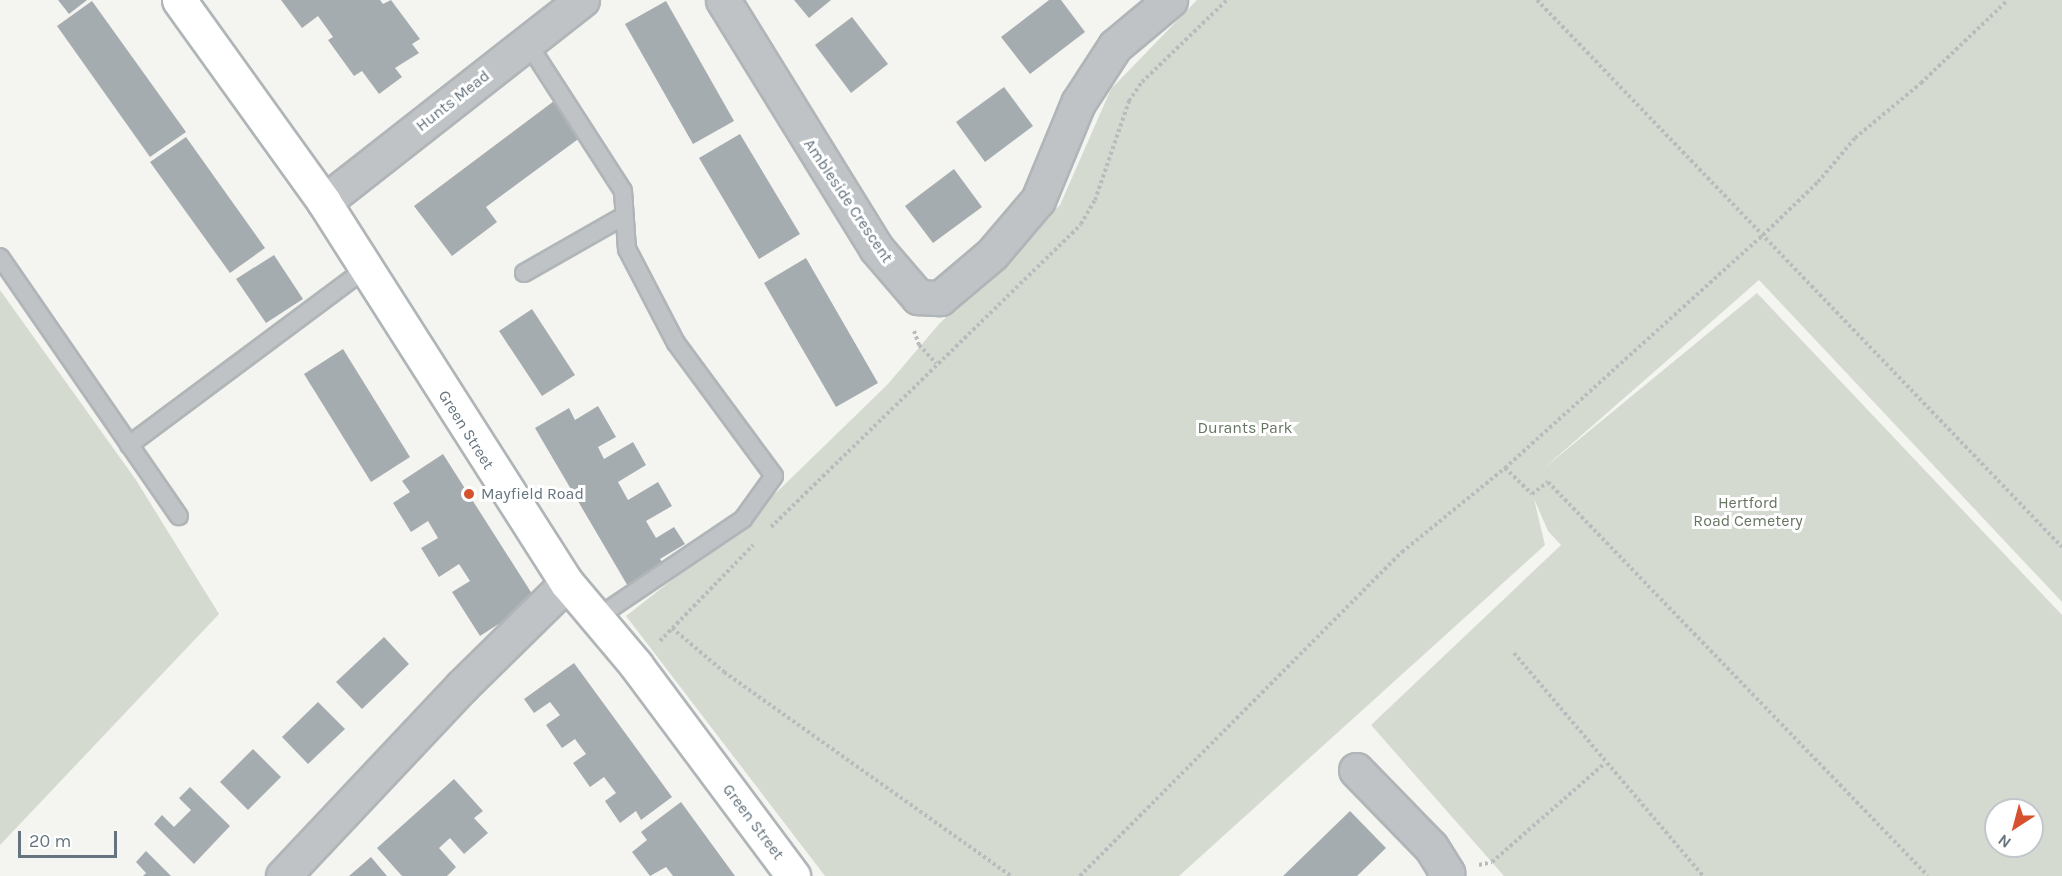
<!DOCTYPE html>
<style>
body{margin:0}
#map{position:relative;width:2062px;height:876px;overflow:hidden;background:#f4f4f0;font-family:Karla,sans-serif}
div>[style]{position:absolute}
[style*='--x']{left:calc(var(--x)*1px);top:calc(var(--y)*1px);width:calc(var(--w)*1px);rotate:calc(var(--a)*1deg)}
.green>*{inset:0;background:#d5dad1}
.building>*{inset:0;background:#a5acb0}
.path>*{height:4px;margin-top:-2px;transform-origin:0;background:repeating-linear-gradient(90deg,#b9bbbd 0 3px,transparent 0 6px)}
.roads{filter:drop-shadow(2px 0 #b0b5b8) drop-shadow(-2px 0 #b0b5b8) drop-shadow(0 2px #b0b5b8) drop-shadow(0 -2px #b0b5b8)}
.lane>*{height:16px;margin:-8px;padding:0 8px;transform-origin:8px;border-radius:8px;background:#bfc3c6}
.street>*{height:33px;margin:-16.5px;padding:0 16.5px;transform-origin:16.5px;border-radius:16.5px;background:#bfc3c6}
.secondary>*{height:33px;margin:-16.5px;padding:0 16.5px;transform-origin:16.5px;border-radius:16.5px;background:#fff}
.dots>*{width:16px;height:16px;translate:-50% -50%;box-sizing:border-box;border:3px solid #fff;border-radius:50%}
span{translate:-50% -50%;white-space:nowrap;text-align:center;line-height:1.15;-webkit-text-stroke:6px #fff;paint-order:stroke}
.street-label{font-size:16px;color:#65747f}
.park-label{font-size:16px;color:#677663}
.poi-label{font-size:16px;color:#65747f}
.left{translate:0 -50%;text-align:left}
.north{position:absolute;left:1984px;top:798px;width:60px;height:60px;box-sizing:border-box;background:#fff;border:2px solid #c1c7cc;border-radius:50%;rotate:216deg;font-size:16px;font-weight:700;line-height:24px;text-align:center;color:#65747f}
.north::after{content:'';display:block;margin:auto;width:21px;height:27px;background:#d6512e;clip-path:polygon(50% 0,100% 100%,50% 72%,0 100%)}
.scale{position:absolute;left:18px;top:831px;width:99px;height:27px;box-sizing:border-box;border:3px solid #65747f;border-top:0;padding-left:8px;font-size:18px;line-height:21px;white-space:nowrap;color:#65747f;-webkit-text-stroke:4px #fff;paint-order:stroke}
</style>
<div id="map">
<div class="green">
<div style="clip-path:polygon(evenodd,1197px 0,2062px 0,2062px 602px,1759px 280px,1543px 469px,1757px 293px,2062px 615px,2062px 876px,1504px 876px,1371px 725px,1561px 545px,1548px 531px,1534px 499px,1545px 545px,1179px 876px,825px 876px,626px 616px,728px 536px,781px 488px,888px 384px,939px 324px,1060px 205px,1111px 89px,1197px 0,1996px 810px,2032px 810px,2032px 846px,1996px 846px,1996px 810px)"></div>
<div style="clip-path:polygon(0 290px,136px 480px,219px 614px,0 845px)"></div>
</div>
<div class="building">
<div style="clip-path:polygon(58px 0,87px 0,69px 14px)"></div>
<div style="clip-path:polygon(281px 0,380px 0,383px 4px,391px 0,420px 39px,412px 44px,419px 53px,395px 68px,402px 77px,379px 94px,362px 71px,354px 76px,328px 40px,333px 37px,318px 16px,302px 28px)"></div>
<div style="clip-path:polygon(794px 0,831px 0,809px 18px)"></div>
<div style="clip-path:polygon(1049px 0,1061px 0,1085px 32px,1030px 74px,1001px 37px)"></div>
<div style="clip-path:polygon(92px 1px,186px 132px,150px 157px,57px 26px)"></div>
<div style="clip-path:polygon(666px 1px,734px 121px,693px 144px,625px 24px)"></div>
<div style="clip-path:polygon(852px 17px,888px 64px,851px 93px,815px 45px)"></div>
<div style="clip-path:polygon(1004px 87px,1033px 126px,985px 162px,956px 122px)"></div>
<div style="clip-path:polygon(554px 101px,581px 137px,486px 207px,497px 222px,452px 256px,414px 206px)"></div>
<div style="clip-path:polygon(740px 134px,800px 234px,759px 259px,699px 158px)"></div>
<div style="clip-path:polygon(186px 137px,265px 248px,230px 273px,150px 162px)"></div>
<div style="clip-path:polygon(954px 169px,982px 207px,933px 243px,905px 206px)"></div>
<div style="clip-path:polygon(274px 255px,303px 299px,266px 323px,236px 279px)"></div>
<div style="clip-path:polygon(806px 258px,878px 383px,836px 407px,764px 283px)"></div>
<div style="clip-path:polygon(532px 309px,575px 375px,542px 396px,499px 331px)"></div>
<div style="clip-path:polygon(343px 349px,410px 457px,371px 482px,304px 374px)"></div>
<div style="clip-path:polygon(598px 406px,616px 437px,598px 447px,604px 459px,633px 442px,646px 465px,618px 482px,628px 500px,658px 482px,672px 506px,646px 521px,656px 538px,674px 527px,685px 544px,660px 559px,665px 567px,629px 588px,535px 428px,569px 408px,575px 420px)"></div>
<div style="clip-path:polygon(443px 454px,536px 600px,480px 636px,452px 592px,470px 581px,459px 564px,439px 577px,421px 548px,438px 538px,428px 521px,411px 532px,393px 503px,410px 492px,402px 481px)"></div>
<div style="clip-path:polygon(384px 637px,409px 664px,362px 709px,336px 682px)"></div>
<div style="clip-path:polygon(574px 663px,672px 797px,641px 820px,636px 811px,620px 823px,605px 801px,616px 793px,604px 777px,590px 787px,573px 763px,586px 754px,575px 739px,562px 748px,546px 725px,560px 715px,550px 702px,534px 713px,524px 699px)"></div>
<div style="clip-path:polygon(318px 702px,345px 729px,308px 764px,282px 737px)"></div>
<div style="clip-path:polygon(253px 749px,281px 777px,248px 810px,220px 782px)"></div>
<div style="clip-path:polygon(454px 779px,483px 811px,474px 818px,488px 833px,464px 854px,450px 838px,439px 848px,456px 867px,447px 876px,402px 876px,377px 848px)"></div>
<div style="clip-path:polygon(190px 787px,230px 826px,194px 864px,154px 824px,162px 815px,174px 827px,191px 810px,179px 798px)"></div>
<div style="clip-path:polygon(681px 802px,735px 876px,673px 876px,666px 867px,650px 876px,632px 852px,647px 840px,641px 832px)"></div>
<div style="clip-path:polygon(1350px 811px,1386px 848px,1357px 876px,1283px 876px)"></div>
<div style="clip-path:polygon(146px 851px,171px 876px,143px 876px,146px 873px,136px 862px)"></div>
<div style="clip-path:polygon(371px 857px,387px 876px,349px 876px)"></div>
</div>
<div class="path">
<div style="--x:1537;--y:0;--w:758;--a:46.18"></div>
<div style="--x:914;--y:331;--w:15;--a:70"></div>
<div style="--x:919;--y:345;--w:25;--a:47"></div>
<div style="--x:1505;--y:468;--w:37;--a:44"></div>
<div style="--x:1532;--y:494;--w:20;--a:-37"></div>
<div style="--x:1548;--y:482;--w:547;--a:46.04"></div>
<div style="--x:771;--y:527;--w:433;--a:-44.3"></div>
<div style="--x:1081;--y:224;--w:28;--a:-60"></div>
<div style="--x:1095;--y:200;--w:105;--a:-71"></div>
<div style="--x:1129;--y:101;--w:23;--a:-56"></div>
<div style="--x:1142;--y:82;--w:118;--a:-44"></div>
<div style="--x:672;--y:628;--w:68;--a:40.2"></div>
<div style="--x:724;--y:672;--w:352;--a:35.4"></div>
<div style="--x:660;--y:641;--w:134;--a:-45.9"></div>
<div style="--x:1514;--y:653;--w:292;--a:49.7"></div>
<div style="--x:1479;--y:865;--w:13;--a:-13"></div>
<div style="--x:1492;--y:862;--w:150;--a:-41.2"></div>
<div style="--x:1080;--y:876;--w:457;--a:-45.2"></div>
<div style="--x:1402;--y:552;--w:133;--a:-39.2"></div>
<div style="--x:1505;--y:468;--w:348;--a:-42.1"></div>
<div style="--x:1763;--y:235;--w:76;--a:-43.9"></div>
<div style="--x:1818;--y:182;--w:57;--a:-49.9"></div>
<div style="--x:1855;--y:138;--w:86;--a:-39.8"></div>
<div style="--x:1921;--y:83;--w:120;--a:-43.7"></div>
</div>
<div class="roads">
<div class="lane">
<div style="--x:527;--y:42;--w:177;--a:57.2"></div>
<div style="--x:623;--y:191;--w:58;--a:86.1"></div>
<div style="--x:627;--y:249;--w:106;--a:62.5"></div>
<div style="--x:676;--y:343;--w:165;--a:53.6"></div>
<div style="--x:774;--y:476;--w:53;--a:125.8"></div>
<div style="--x:743;--y:519;--w:179;--a:146"></div>
<div style="--x:0;--y:257;--w:315;--a:55.4"></div>
<div style="--x:524;--y:273;--w:115;--a:-29.7"></div>
<div style="--x:129;--y:445;--w:294;--a:-36.7"></div>
</div>
<div class="street">
<div style="--x:723;--y:0;--w:291;--a:58.3"></div>
<div style="--x:876;--y:248;--w:65;--a:49.4"></div>
<div style="--x:918;--y:297;--w:22;--a:3"></div>
<div style="--x:940;--y:298;--w:68;--a:-40.2"></div>
<div style="--x:992;--y:254;--w:71;--a:-49.6"></div>
<div style="--x:1038;--y:200;--w:105;--a:-67.6"></div>
<div style="--x:1078;--y:103;--w:68;--a:-57"></div>
<div style="--x:1115;--y:46;--w:72;--a:-39.9"></div>
<div style="--x:324;--y:202;--w:328;--a:-38.1"></div>
<div style="--x:1356;--y:770;--w:107;--a:45.8"></div>
<div style="--x:1431;--y:847;--w:31;--a:58"></div>
<div style="--x:1447;--y:873;--w:4;--a:135"></div>
<div style="--x:283;--y:876;--w:260;--a:-46.7"></div>
<div style="--x:461;--y:687;--w:148;--a:-44.5"></div>
</div>
<div class="secondary">
<div style="--x:179;--y:0;--w:249;--a:54.3"></div>
<div style="--x:324;--y:202;--w:452;--a:57.5"></div>
<div style="--x:567;--y:583;--w:107;--a:49.9"></div>
<div style="--x:636;--y:665;--w:263;--a:53.3"></div>
</div>
</div>
<div class="dots">
<div style="left:469px;top:494px;background:#d6512e"></div>
</div>
<div class="street-label">
<span style="left:453px;top:101px;rotate:-38deg">Hunts Mead</span>
<span style="left:848px;top:201px;rotate:56deg">Ambleside Crescent</span>
<span style="left:466px;top:430px;rotate:58deg">Green Street</span>
<span style="left:753px;top:822px;rotate:53deg">Green Street</span>
</div>
<div class="park-label">
<span style="left:1245px;top:428px">Durants Park</span>
<span style="left:1748px;top:512px">Hertford<br>Road Cemetery</span>
</div>
<div class="poi-label">
<span class="left" style="left:481px;top:494px">Mayfield Road</span>
</div>
<div class="north">N</div>
<div class="scale">20 m</div>
</div>
